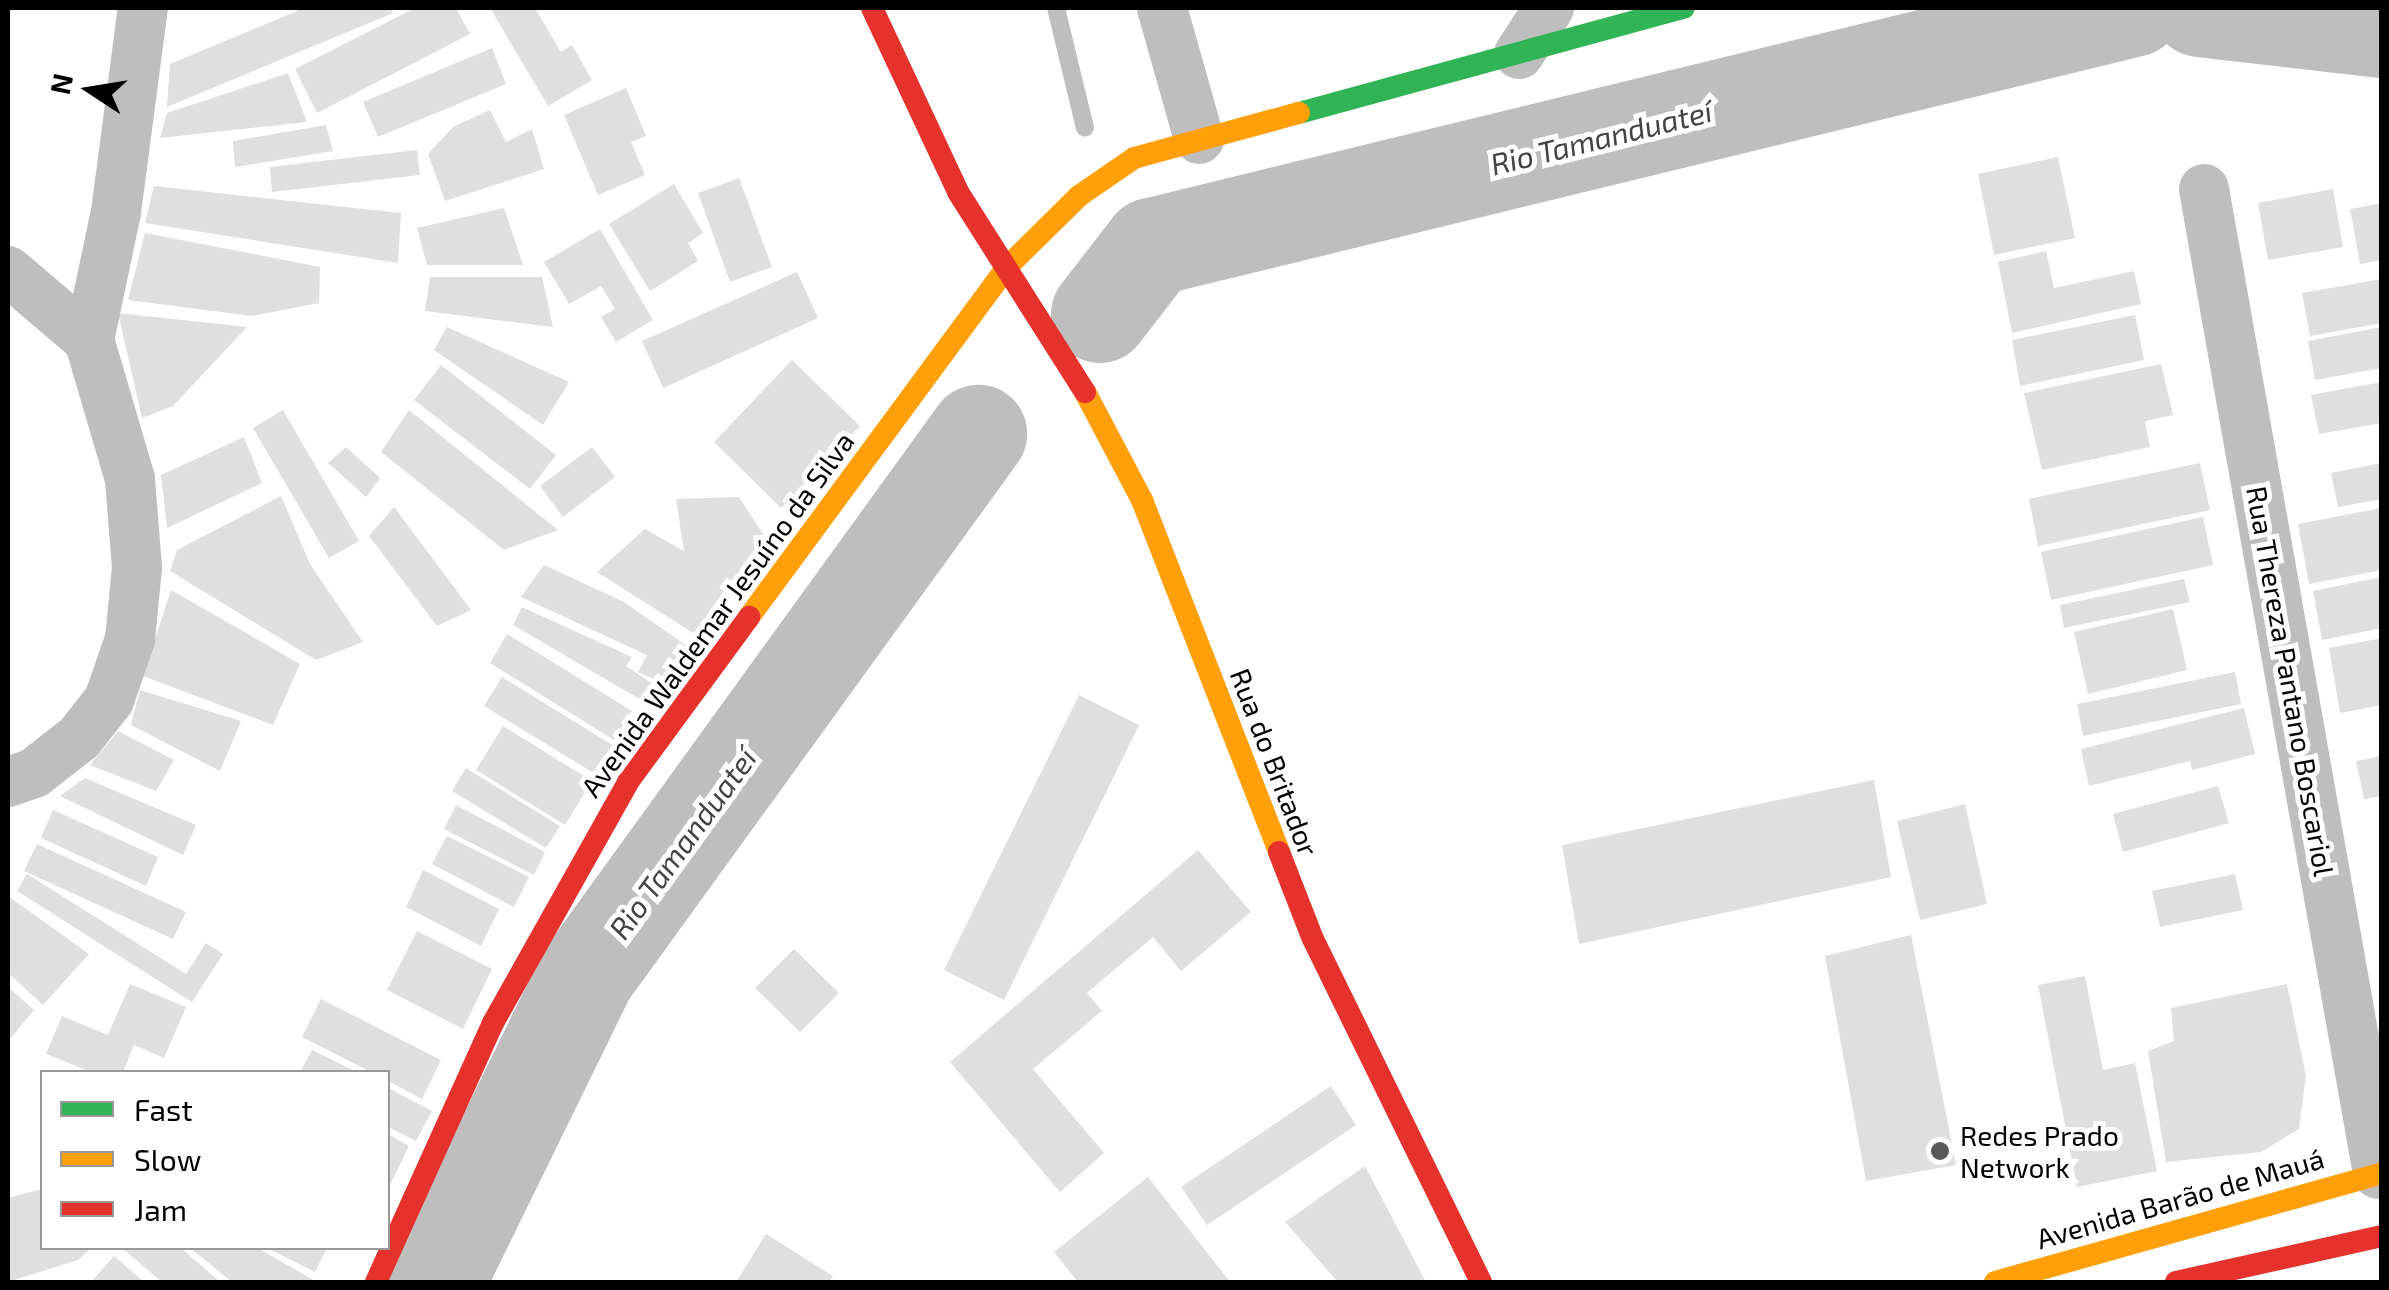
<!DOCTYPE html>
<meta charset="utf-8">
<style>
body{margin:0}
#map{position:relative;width:2389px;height:1290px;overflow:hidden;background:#fff;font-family:"Exo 2",sans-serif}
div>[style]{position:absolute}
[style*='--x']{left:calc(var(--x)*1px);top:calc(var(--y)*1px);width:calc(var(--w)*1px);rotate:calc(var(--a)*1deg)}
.stream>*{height:18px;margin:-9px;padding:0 9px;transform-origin:9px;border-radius:9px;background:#bebebe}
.river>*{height:98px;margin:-49px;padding:0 49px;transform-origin:49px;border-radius:49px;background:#bebebe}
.building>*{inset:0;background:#dfdfdf}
.street>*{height:50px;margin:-25px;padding:0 25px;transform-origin:25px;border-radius:25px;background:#bebebe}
.fast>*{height:22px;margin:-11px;padding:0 11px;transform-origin:11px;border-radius:11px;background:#30b455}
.slow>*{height:22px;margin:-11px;padding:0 11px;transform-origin:11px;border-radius:11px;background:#ff9f0a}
.jam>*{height:22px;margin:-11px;padding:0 11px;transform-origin:11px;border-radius:11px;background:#e5322d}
.dots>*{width:28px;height:28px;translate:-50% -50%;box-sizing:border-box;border:5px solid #fff;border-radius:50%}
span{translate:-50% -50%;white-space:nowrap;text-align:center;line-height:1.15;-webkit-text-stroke:10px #fff;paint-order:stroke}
.street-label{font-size:28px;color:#000}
.poi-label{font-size:28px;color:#000}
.left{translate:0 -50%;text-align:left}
.water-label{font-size:30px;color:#434343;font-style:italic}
.frame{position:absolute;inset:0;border:10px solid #000;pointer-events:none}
.legend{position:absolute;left:40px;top:1070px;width:350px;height:180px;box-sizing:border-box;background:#fff;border:2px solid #999;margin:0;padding:12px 18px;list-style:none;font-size:30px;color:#000}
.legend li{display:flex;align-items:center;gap:20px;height:50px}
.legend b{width:50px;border:2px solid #999}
.north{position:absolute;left:40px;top:40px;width:100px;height:100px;-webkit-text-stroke:8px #fff;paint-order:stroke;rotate:282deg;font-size:28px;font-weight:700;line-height:40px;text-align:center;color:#000}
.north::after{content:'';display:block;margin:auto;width:35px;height:45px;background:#000;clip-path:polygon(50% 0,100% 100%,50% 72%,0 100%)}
</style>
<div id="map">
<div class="stream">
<div style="--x:1056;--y:8;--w:123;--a:76.4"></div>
</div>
<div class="river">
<div style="--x:2200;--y:8;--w:183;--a:6.6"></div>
<div style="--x:1100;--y:314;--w:85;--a:-52.2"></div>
<div style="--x:1152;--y:247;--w:1010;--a:-13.69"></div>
<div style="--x:436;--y:1282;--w:343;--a:-63.9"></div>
<div style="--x:587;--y:974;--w:667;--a:-54.09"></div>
</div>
<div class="building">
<div style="clip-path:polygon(304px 8px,391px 8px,393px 13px,167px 107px,170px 64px)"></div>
<div style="clip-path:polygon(415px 8px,456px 8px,470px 34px,317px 113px,295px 69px)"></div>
<div style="clip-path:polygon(490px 8px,535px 8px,561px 52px,572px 45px,592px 80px,548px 106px)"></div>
<div style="clip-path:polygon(492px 48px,506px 84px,378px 137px,363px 102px)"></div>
<div style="clip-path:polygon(288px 73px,307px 122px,160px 138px,167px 113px)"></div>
<div style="clip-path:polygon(626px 88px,646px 136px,631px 142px,645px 175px,598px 195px,564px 115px)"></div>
<div style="clip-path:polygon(490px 110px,506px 142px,532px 129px,544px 169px,445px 201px,428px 154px,453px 127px)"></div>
<div style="clip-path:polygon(326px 125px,333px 151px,235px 167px,233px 141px)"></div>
<div style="clip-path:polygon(417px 150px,420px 175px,272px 192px,270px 167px)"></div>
<div style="clip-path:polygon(2058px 157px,2075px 238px,1994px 255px,1978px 174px)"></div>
<div style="clip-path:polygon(739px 178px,772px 267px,730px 282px,698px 193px)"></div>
<div style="clip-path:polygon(674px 184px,703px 233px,688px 243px,698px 261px,650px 291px,609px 224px)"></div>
<div style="clip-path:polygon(154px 186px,401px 213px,398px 263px,145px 223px)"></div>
<div style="clip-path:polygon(2333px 189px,2343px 247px,2268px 260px,2258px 203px)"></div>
<div style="clip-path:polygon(2382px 203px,2382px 260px,2360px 264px,2350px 209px)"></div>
<div style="clip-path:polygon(504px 208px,523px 265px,427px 265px,417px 228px)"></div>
<div style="clip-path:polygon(600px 229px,653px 320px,616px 342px,601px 317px,615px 309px,601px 286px,569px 304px,544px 262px)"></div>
<div style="clip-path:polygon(145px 233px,320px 267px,319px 303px,252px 316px,128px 300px)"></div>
<div style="clip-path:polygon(2046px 251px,2054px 288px,2134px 271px,2141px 304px,2012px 333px,1998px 262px)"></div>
<div style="clip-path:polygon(797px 272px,818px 318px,663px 388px,642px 341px)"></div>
<div style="clip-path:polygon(430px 277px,542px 277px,553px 327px,425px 311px)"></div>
<div style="clip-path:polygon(2382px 279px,2382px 323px,2310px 336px,2302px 293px)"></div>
<div style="clip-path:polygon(118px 313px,247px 327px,173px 406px,142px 418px)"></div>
<div style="clip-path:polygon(2135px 315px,2144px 360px,2020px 386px,2012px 340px)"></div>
<div style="clip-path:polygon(447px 327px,569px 382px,543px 425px,434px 350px)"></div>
<div style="clip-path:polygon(2382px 327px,2382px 368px,2315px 380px,2308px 341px)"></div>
<div style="clip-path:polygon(792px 360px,860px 426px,781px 508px,714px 442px)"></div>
<div style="clip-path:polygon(2161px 364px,2173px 415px,2145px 421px,2150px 447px,2042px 470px,2024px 393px)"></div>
<div style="clip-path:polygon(441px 365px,556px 455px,530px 489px,414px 400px)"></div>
<div style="clip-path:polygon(2382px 382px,2382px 423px,2319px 434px,2311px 395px)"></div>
<div style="clip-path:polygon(283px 410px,359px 541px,329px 558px,253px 428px)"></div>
<div style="clip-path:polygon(409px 410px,558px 530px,504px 550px,381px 452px)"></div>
<div style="clip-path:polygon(244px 437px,262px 483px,167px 528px,161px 475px)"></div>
<div style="clip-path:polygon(346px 447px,380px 478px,366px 497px,328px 463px)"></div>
<div style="clip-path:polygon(592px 447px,615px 477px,563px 517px,540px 486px)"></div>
<div style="clip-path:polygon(2200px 463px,2210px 510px,2038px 546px,2029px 499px)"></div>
<div style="clip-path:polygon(2382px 463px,2382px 499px,2338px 507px,2331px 473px)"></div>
<div style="clip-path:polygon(281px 496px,310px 564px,363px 642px,316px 660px,170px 571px,177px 550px)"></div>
<div style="clip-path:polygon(739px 497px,769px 543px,698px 636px,597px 572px,645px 529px,684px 551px,676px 499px)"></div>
<div style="clip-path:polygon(394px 507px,471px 610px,437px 626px,369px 536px)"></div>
<div style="clip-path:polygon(2382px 508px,2382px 570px,2309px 584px,2298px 524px)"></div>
<div style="clip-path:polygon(2203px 517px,2213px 565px,2051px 600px,2041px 552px)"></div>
<div style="clip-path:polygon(544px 565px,624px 602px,697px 653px,670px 686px,638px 672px,647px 655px,521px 597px)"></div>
<div style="clip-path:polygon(2382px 577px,2382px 628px,2322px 640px,2313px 591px)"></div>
<div style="clip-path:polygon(2184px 579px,2190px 602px,2064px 628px,2060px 605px)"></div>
<div style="clip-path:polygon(171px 590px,300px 664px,273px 725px,143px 676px)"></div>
<div style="clip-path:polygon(522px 607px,632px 657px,626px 666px,659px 688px,648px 704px,513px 625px)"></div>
<div style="clip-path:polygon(2173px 609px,2187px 670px,2088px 694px,2074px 632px)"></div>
<div style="clip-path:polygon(507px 634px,632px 711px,614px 740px,490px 663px)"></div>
<div style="clip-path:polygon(2382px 638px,2382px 705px,2340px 713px,2329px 648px)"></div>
<div style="clip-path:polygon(2235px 672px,2241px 704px,2083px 736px,2077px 704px)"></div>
<div style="clip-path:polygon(502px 677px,614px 746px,597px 775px,484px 706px)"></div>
<div style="clip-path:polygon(140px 690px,241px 721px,220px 771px,131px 725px)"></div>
<div style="clip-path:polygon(1079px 695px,1139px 725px,1004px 1000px,944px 970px)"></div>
<div style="clip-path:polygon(2244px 708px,2255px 754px,2192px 770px,2190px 761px,2089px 786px,2081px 749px)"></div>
<div style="clip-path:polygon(503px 726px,592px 781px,565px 825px,476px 770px)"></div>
<div style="clip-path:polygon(118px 731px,174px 760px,156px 791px,90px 765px)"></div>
<div style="clip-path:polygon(2382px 756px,2382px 796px,2364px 799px,2356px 761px)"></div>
<div style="clip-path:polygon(466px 768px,560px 826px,546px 848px,452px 791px)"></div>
<div style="clip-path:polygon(85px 778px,196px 825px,183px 855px,60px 796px)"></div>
<div style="clip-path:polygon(1874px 780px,1891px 877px,1579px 944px,1562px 845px)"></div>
<div style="clip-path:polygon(2218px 786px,2229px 823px,2123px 852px,2113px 814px)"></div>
<div style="clip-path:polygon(1965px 804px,1987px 904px,1920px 920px,1897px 821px)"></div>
<div style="clip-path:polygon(456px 805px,545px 852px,534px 875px,444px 829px)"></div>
<div style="clip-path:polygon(53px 810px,158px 857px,146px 886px,41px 838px)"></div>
<div style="clip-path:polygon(447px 836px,529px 877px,514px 907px,432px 864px)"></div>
<div style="clip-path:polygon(37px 844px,186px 912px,173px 939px,24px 871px)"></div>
<div style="clip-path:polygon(1198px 850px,1251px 912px,1181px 971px,1153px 937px,1087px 993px,1102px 1011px,1033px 1069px,1104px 1153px,1060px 1192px,950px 1062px)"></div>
<div style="clip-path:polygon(423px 870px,499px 909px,481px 946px,406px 907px)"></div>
<div style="clip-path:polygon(27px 874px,186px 974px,206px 943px,223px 954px,192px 1002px,17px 891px)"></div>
<div style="clip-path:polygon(2235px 874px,2243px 910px,2160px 927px,2152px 891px)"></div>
<div style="clip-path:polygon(8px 896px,89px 954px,43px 1005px,8px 973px)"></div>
<div style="clip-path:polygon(417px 931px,492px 969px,463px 1029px,387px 990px)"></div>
<div style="clip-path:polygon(1911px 935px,1956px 1165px,1866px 1181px,1825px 956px)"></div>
<div style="clip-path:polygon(794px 949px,839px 993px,800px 1032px,755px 988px)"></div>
<div style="clip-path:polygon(2085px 976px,2103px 1070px,2135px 1063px,2157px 1171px,2077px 1187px,2038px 985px)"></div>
<div style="clip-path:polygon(130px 984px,186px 1007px,164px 1058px,134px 1045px,123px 1072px,91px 1072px,46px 1054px,62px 1016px,108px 1035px)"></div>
<div style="clip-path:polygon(2287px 984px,2306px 1076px,2299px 1129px,2261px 1152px,2166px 1162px,2148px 1051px,2174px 1041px,2171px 1008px)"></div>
<div style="clip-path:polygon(8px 987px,34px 1010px,11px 1038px,8px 1035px)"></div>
<div style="clip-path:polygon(321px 999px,441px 1060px,422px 1099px,388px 1081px,388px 1072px,371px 1072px,302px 1037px)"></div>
<div style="clip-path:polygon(312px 1050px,357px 1072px,300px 1072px)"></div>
<div style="clip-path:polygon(1331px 1086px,1356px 1125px,1207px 1225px,1181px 1187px)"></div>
<div style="clip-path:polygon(388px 1088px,432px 1111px,416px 1141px,388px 1127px)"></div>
<div style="clip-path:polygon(388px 1134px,409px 1146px,388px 1189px)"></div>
<div style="clip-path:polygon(1365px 1166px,1426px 1282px,1338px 1282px,1285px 1222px)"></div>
<div style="clip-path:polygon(1148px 1177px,1230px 1282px,1078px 1282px,1054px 1252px)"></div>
<div style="clip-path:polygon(42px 1189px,42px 1248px,91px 1248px,78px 1260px,8px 1282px,8px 1198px)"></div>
<div style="clip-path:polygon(766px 1234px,833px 1276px,829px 1282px,736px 1282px)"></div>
<div style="clip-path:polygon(122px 1248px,181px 1248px,220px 1282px,162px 1282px)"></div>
<div style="clip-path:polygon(190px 1248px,258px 1248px,317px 1282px,232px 1282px)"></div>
<div style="clip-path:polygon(267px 1248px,327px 1248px,315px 1272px)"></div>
<div style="clip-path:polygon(114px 1256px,144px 1282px,91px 1282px)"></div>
</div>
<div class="street">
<div style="--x:1162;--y:8;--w:136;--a:74.2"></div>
<div style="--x:1519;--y:54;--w:55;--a:-56.9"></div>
<div style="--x:2204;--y:189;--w:1000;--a:79.98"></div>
<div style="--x:8;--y:271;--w:106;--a:40.4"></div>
<div style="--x:8;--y:782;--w:28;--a:-19"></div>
<div style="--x:34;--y:773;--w:57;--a:-37.9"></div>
<div style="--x:79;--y:738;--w:48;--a:-51.7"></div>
<div style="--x:109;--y:700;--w:65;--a:-71"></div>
<div style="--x:130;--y:639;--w:71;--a:-84.4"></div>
<div style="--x:137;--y:568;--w:89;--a:-94.5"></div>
<div style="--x:130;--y:479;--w:145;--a:-106.4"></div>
<div style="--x:89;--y:340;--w:131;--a:-78.1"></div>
<div style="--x:116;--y:212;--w:206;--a:-82.5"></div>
</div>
<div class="fast">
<div style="--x:1299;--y:113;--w:399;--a:-15.3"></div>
</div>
<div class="slow">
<div style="--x:1085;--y:392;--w:122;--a:62.2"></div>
<div style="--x:1142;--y:500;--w:378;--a:68.7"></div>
<div style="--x:749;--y:617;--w:433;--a:-53.6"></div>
<div style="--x:1006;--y:268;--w:103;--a:-44.6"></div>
<div style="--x:1079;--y:196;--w:67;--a:-34.6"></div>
<div style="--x:1134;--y:158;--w:171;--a:-15.3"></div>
<div style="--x:1995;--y:1282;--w:402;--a:-15.7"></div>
</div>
<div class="jam">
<div style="--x:872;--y:8;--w:203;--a:64.9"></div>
<div style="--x:958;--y:192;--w:237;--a:57.6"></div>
<div style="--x:1279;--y:852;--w:93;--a:68.7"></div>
<div style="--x:1313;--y:939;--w:382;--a:63.9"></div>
<div style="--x:376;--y:1282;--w:284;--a:-65.7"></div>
<div style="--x:493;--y:1023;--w:276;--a:-60.7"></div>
<div style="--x:628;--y:782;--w:205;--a:-53.7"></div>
<div style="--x:2176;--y:1282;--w:211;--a:-12.6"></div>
</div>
<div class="dots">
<div style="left:1940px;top:1151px;background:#595959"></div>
</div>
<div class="street-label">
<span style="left:717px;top:614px;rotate:-54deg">Avenida Waldemar Jesuíno da Silva</span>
<span style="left:2291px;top:681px;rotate:80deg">Rua Thereza Pantano Boscariol</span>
<span style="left:1275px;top:762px;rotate:69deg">Rua do Britador</span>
<span style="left:2180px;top:1198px;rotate:-16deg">Avenida Barão de Mauá</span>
</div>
<div class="poi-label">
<span class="left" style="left:1960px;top:1151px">Redes Prado<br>Network</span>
</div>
<div class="water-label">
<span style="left:1601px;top:137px;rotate:-14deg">Rio Tamanduateí</span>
<span style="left:682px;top:843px;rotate:-54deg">Rio Tamanduateí</span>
</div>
<div class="frame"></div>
<ul class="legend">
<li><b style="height:12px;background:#30b455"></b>Fast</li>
<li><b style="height:12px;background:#ff9f0a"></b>Slow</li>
<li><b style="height:12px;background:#e5322d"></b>Jam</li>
</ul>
<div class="north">N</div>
</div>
